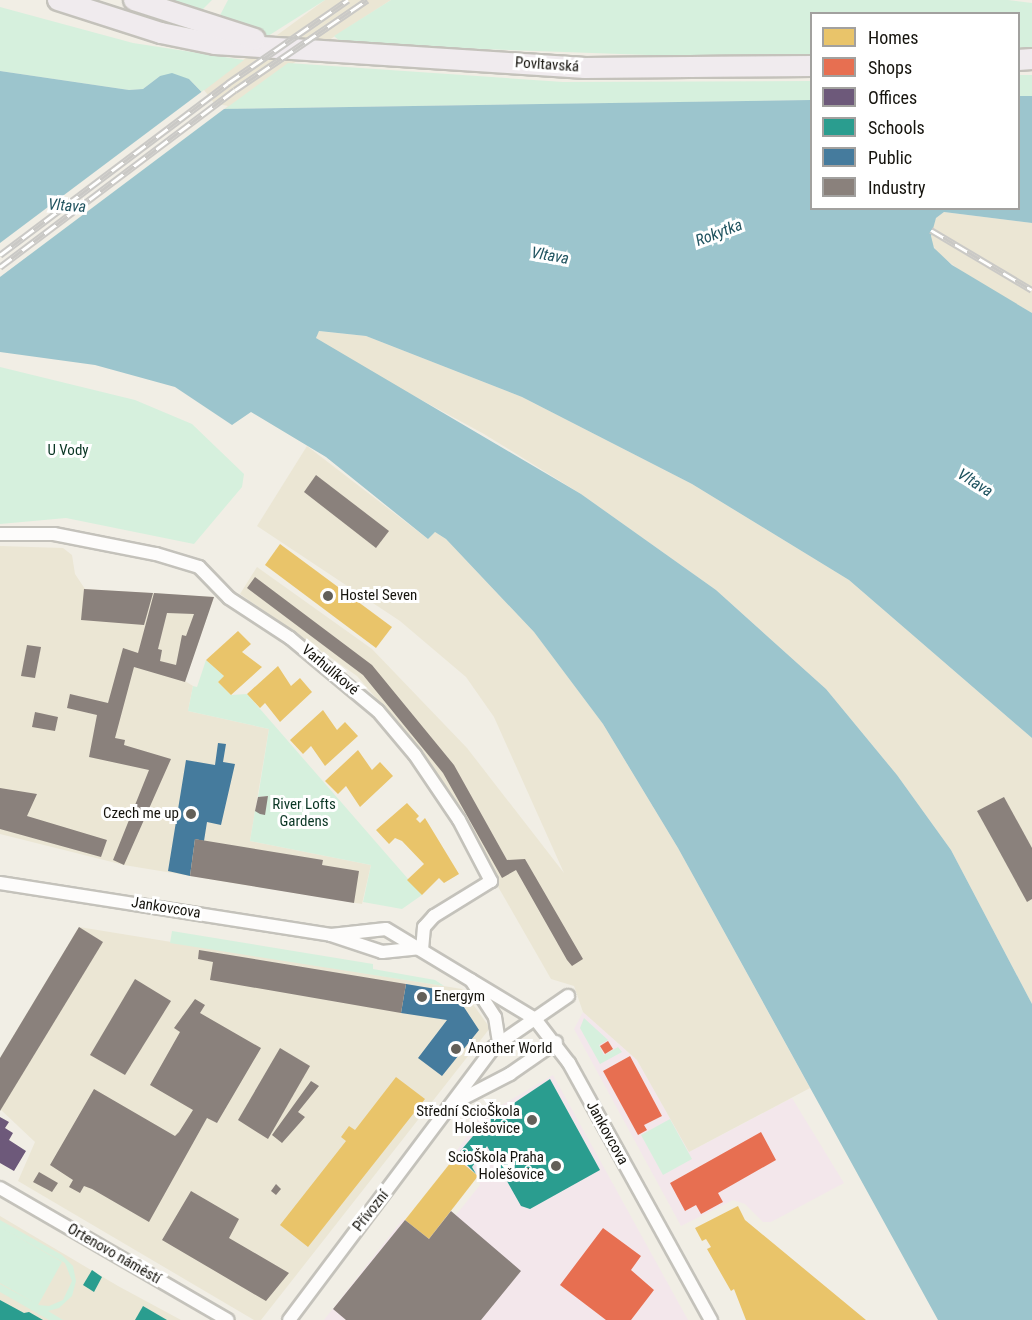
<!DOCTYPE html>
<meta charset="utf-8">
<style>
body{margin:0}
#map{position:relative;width:1032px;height:1320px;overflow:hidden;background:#f1eee5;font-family:"Roboto Condensed",sans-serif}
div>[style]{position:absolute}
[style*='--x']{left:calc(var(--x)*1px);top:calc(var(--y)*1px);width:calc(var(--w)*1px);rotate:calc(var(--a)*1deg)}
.commercial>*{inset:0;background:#f3e7eb}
.built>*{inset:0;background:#ebe6d4}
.green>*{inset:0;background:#d6f0dd}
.water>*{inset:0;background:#9cc5cd}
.pier>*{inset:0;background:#f1eee5}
.homes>*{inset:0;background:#e9c46a}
.shops>*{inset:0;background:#e76f51}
.offices>*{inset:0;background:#6d597a}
.schools>*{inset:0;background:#2a9d8f}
.public>*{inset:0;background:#457b9d}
.industry>*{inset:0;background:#8a817c}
.roads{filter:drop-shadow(2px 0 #c4c2bb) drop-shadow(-2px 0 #c4c2bb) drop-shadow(0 2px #c4c2bb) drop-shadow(0 -2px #c4c2bb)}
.minor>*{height:12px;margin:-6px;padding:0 6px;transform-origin:6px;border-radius:6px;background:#fdfcfb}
.primary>*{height:20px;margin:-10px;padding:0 10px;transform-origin:10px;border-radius:10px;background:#f0ebee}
.rail>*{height:7px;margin-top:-3.5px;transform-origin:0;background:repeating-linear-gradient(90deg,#fff 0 14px,#cac9c6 0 28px);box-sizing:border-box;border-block:2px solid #cac9c6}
.dots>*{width:16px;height:16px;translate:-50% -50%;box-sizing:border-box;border:3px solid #fff;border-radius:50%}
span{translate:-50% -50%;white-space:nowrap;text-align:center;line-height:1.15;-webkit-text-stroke:6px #fff;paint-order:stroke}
.street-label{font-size:15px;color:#16140e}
.park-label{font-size:15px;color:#0a3624}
.poi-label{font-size:15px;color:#16140e}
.left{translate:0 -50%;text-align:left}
.right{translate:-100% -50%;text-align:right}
.water-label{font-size:16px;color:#215460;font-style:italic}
.legend{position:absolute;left:810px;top:12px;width:210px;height:198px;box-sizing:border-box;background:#fff;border:2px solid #a2a19f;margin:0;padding:8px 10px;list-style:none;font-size:18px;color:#16140e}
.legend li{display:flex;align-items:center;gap:12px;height:30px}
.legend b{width:30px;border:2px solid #a2a19f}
</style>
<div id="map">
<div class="commercial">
<div style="clip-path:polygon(583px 1012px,637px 1060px,689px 1152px,792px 1098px,844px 1183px,771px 1222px,763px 1222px,745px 1204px,733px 1200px,681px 1226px,574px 1029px)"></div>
<div style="clip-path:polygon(553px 1075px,688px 1320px,324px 1320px,403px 1219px,429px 1239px,451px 1211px,456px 1215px,480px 1185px,478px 1176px,453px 1156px,480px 1118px)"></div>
</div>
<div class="built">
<div style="clip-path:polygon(325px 0,391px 0,298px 60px,0 282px,0 238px)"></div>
<div style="clip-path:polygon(944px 212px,1032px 223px,1032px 313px,964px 274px,937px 252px,931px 242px,931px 230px,936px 218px)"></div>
<div style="clip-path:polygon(318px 331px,366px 336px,522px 397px,692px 484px,849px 580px,1032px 738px,1032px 1004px,951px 850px,897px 775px,826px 689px,716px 590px,581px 494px,484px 434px,359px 366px,316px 338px)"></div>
<div style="clip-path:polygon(307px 446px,428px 539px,435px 532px,446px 539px,534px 632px,603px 724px,678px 848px,810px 1088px,689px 1152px,637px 1060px,583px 1012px,574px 986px,551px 979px,493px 878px,465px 816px,423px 753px,357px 676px,240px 594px,257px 567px,372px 649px,467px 748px,564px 873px,494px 717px,466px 677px,400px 621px,257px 526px)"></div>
<div style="clip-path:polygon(0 546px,63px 548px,72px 555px,75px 574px,85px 589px,214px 597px,185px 681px,193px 686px,188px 711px,269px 729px,250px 841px,371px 865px,362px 904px,124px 865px,0 834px)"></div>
<div style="clip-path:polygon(79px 927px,462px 989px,490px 1028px,261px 1320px,254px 1320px,18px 1181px,35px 1142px,0 1109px,0 1058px)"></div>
<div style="clip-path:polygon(0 1216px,118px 1286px,181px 1320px,0 1320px)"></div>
</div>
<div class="green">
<div style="clip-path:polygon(173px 0,212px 0,200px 12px)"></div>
<div style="clip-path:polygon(228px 0,325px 0,268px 36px,218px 19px)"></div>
<div style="clip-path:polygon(391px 0,1008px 0,1032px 3px,1032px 48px,1019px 48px,1018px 14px,812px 14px,811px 57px,760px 59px,343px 44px,334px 36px)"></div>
<div style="clip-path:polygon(0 7px,133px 43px,244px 60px,202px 92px,189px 79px,160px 76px,143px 89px,129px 90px,0 71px)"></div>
<div style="clip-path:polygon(288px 63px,563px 82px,812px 81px,811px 100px,225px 109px)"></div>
<div style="clip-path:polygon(1019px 75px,1032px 75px,1032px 96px,1019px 96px)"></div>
<div style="clip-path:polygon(0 367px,135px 400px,192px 424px,244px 474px,242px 487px,194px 544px,66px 518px,0 524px)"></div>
<div style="clip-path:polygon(206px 660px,224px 676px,218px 682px,231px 695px,247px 694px,422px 895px,402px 909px,363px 902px,371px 865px,250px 841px,255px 811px,268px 796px,258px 797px,269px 729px,188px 711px,193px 686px,197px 687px)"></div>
<div style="clip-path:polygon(172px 931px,373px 964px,373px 969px,435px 980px,444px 986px,170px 943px)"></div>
<div style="clip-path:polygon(584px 1018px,608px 1040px,599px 1045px,604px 1055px,618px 1047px,622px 1052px,600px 1064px,580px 1028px)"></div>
<div style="clip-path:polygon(670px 1119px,692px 1159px,663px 1175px,641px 1135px)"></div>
<div style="clip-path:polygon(0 1220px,62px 1255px,73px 1266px,76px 1281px,72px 1296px,59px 1308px,48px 1311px,63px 1320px,49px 1320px,0 1292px,0 1284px,35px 1303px,0 1283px,0 1227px,62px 1262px,38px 1305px,49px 1306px,63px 1300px,72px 1281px,65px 1263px,0 1227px)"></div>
</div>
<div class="water">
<div style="clip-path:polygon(evenodd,0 71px,129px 90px,143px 89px,160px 76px,172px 73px,189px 79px,218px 109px,811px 100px,812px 208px,1018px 208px,1019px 96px,1032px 96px,1032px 223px,944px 212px,936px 218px,931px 236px,934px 248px,952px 265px,1032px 313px,1032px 738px,849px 580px,692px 484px,522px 397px,366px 336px,319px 331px,316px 338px,581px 494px,716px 590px,826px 689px,897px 775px,951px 850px,1032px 1004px,1032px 1320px,938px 1320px,678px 848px,603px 724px,534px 632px,446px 539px,435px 532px,428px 539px,326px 457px,251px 412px,232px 425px,175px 387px,95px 365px,0 352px,0 71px,95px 182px,101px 192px,98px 198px,86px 197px,84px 186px,95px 182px)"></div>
</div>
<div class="pier">
<div style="clip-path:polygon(204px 90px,214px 103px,228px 106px,0 277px,0 243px)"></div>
</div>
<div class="homes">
<div style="clip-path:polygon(280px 544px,392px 627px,376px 648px,265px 565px)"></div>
<div style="clip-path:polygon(238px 631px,251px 644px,242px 652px,262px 667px,231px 695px,218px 682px,224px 676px,206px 660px)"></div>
<div style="clip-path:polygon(278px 666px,291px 686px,300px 678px,312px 692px,280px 722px,265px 703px,260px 708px,247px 694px)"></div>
<div style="clip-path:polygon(323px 710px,337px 730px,345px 722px,358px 736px,325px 766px,311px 746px,303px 754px,290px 740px)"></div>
<div style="clip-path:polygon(358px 750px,372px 770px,380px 762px,393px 776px,360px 807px,346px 786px,338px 794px,325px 781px)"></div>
<div style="clip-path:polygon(407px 803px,419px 816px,416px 819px,420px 823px,425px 818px,459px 874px,444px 883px,439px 878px,422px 895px,407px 880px,424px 864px,402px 841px,395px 838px,389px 844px,376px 830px)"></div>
<div style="clip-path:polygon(396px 1077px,425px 1099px,308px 1247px,280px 1225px,346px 1141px,341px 1137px,349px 1126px,355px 1130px)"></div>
<div style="clip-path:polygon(455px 1157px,478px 1176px,429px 1239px,405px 1220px)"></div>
<div style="clip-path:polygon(738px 1206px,745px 1220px,866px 1320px,746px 1320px,734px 1289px,731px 1291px,707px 1249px,711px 1247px,706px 1239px,702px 1241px,695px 1228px)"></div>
</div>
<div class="shops">
<div style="clip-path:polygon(608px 1041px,613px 1049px,605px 1054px,600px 1046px)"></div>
<div style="clip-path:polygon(630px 1056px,662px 1116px,644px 1125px,647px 1130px,638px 1135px,603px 1071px)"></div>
<div style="clip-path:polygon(761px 1132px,776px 1160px,718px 1193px,723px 1202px,701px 1214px,696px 1205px,685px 1211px,670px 1183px)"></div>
<div style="clip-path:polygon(603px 1228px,641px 1256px,631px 1270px,654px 1290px,631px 1320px,606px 1320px,560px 1285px)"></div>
</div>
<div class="offices">
<div style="clip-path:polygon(0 1117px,9px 1122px,5px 1128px,13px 1133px,9px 1140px,26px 1151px,14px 1171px,0 1163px)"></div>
</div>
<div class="schools">
<div style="clip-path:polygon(550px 1079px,600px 1170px,530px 1209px,521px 1206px,487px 1146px,472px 1167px,476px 1174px,457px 1155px,484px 1123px)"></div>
<div style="clip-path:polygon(92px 1270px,102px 1277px,94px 1292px,83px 1285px)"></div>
<div style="clip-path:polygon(0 1300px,24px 1313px,29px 1312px,43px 1320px,0 1320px)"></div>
<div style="clip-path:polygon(143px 1306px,167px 1320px,135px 1320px)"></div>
</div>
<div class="public">
<div style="clip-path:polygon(218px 743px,226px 744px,223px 762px,235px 764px,221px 825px,207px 822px,204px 841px,195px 839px,190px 876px,168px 871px,186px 760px,215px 765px)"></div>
<div style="clip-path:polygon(406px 984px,454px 992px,479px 1030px,442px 1076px,418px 1058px,447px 1020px,401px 1013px)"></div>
</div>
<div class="industry">
<div style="clip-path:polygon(316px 475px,389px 531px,376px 548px,304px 492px)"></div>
<div style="clip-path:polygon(255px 577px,372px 665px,454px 765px,507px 860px,525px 859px,583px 959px,572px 966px,567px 960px,516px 870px,502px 878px,443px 773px,363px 675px,247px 588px)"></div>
<div style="clip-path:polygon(84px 589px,153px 593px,144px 625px,81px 620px)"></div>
<div style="clip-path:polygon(evenodd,154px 593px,214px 597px,185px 682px,134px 667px,115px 738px,125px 740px,124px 745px,171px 759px,124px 865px,113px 860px,149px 770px,89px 757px,97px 715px,67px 708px,70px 694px,108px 703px,123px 648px,138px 653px,154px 593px,167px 613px,194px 614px,186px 636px,182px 635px,176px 665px,160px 661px,162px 650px,158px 649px,167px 613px)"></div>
<div style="clip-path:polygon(27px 645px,41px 647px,35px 678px,21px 676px)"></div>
<div style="clip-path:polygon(35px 712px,58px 717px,55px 731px,32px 727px)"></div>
<div style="clip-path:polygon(0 788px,37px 794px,27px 816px,107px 840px,101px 857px,0 829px)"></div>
<div style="clip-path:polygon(268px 796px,265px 815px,260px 814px,255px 811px,258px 797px)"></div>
<div style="clip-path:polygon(1004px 797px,1032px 848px,1032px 899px,1027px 902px,977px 811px)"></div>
<div style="clip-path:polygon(195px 839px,323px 860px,322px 865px,359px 871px,354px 903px,190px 876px)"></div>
<div style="clip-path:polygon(79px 927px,103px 942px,0 1111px,0 1058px)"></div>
<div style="clip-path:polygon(199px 950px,406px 984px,401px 1013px,210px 980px,213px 962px,198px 959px)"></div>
<div style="clip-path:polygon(135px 979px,171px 1001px,125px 1075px,90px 1055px)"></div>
<div style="clip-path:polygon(195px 999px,205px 1005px,200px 1013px,261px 1048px,217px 1123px,207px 1118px,149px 1222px,92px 1189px,84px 1186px,80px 1193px,69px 1187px,73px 1180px,50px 1165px,94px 1089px,175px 1136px,179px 1132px,193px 1110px,150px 1085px,180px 1032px,174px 1028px)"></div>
<div style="clip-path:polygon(280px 1048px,310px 1066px,268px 1139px,238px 1120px)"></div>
<div style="clip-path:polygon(311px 1081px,319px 1086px,298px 1112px,305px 1117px,282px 1143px,272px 1135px)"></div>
<div style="clip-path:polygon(39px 1172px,58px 1183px,52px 1192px,33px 1182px)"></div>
<div style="clip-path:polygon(276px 1184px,281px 1189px,276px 1195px,271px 1191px)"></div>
<div style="clip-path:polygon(191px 1191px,239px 1219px,229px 1238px,289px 1273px,266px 1301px,162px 1240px)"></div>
<div style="clip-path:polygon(451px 1211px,521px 1271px,481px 1320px,346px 1320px,333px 1309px,405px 1220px,429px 1239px)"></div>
</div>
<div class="roads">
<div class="minor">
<div style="--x:0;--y:534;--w:54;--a:0"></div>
<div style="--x:54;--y:534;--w:104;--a:11.1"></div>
<div style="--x:156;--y:554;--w:45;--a:16.8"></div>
<div style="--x:199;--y:567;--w:43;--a:45.9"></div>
<div style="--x:229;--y:598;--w:73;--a:33.3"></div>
<div style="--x:290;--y:638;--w:114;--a:39.7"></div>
<div style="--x:378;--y:711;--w:57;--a:49.9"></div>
<div style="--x:415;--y:755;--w:78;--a:55.9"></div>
<div style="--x:459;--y:820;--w:69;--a:62.3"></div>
<div style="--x:491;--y:881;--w:67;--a:148.4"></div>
<div style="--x:434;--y:916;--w:15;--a:132"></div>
<div style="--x:424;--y:927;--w:21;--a:95"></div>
<div style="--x:0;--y:883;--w:335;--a:8.9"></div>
<div style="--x:331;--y:935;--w:54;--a:18.4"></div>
<div style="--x:382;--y:952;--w:39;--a:-6"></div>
<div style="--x:331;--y:935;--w:55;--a:-6.2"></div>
<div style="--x:386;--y:929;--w:174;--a:31.1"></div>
<div style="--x:535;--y:1019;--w:56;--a:52.3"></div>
<div style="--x:569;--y:1063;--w:294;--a:61.1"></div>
<div style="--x:471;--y:980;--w:44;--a:57"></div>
<div style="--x:495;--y:1017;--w:25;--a:81"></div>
<div style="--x:458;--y:1101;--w:59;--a:-27.4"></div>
<div style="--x:510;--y:1074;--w:56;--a:-34.8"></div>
<div style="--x:0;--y:1188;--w:263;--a:30.1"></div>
<div style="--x:289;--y:1320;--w:341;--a:-53.1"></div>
<div style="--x:494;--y:1047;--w:90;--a:-34.6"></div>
</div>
<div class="primary">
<div style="--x:58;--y:0;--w:108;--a:17.8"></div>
<div style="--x:161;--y:33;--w:55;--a:11.5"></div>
<div style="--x:215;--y:44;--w:371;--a:3.7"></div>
<div style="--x:585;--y:68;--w:227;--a:-0.5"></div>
<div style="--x:134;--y:0;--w:127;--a:17.9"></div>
<div style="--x:1018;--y:60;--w:14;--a:-4"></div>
</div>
</div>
<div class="rail">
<div style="--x:931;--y:230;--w:117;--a:30.7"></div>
<div style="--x:0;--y:255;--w:286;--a:-37"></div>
<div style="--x:228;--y:83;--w:146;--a:-34.7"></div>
<div style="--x:0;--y:267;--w:294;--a:-37"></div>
<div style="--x:235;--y:90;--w:160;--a:-34.3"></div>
</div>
<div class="dots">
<div style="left:328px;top:596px;background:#636059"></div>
<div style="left:191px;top:814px;background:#636059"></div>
<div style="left:422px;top:997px;background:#636059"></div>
<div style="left:456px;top:1049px;background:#636059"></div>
<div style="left:532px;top:1120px;background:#636059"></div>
<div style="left:556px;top:1166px;background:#636059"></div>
</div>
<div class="street-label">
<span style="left:547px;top:65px;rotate:4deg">Povltavská</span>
<span style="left:330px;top:670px;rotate:40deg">Varhulíkové</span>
<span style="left:166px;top:908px;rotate:9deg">Jankovcova</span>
<span style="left:607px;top:1133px;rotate:61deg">Jankovcova</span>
<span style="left:371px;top:1211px;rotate:-52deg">Přívozní</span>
<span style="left:114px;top:1254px;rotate:30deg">Ortenovo náměstí</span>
</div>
<div class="park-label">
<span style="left:68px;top:451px">U Vody</span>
<span style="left:304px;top:813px">River Lofts<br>Gardens</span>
</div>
<div class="poi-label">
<span class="left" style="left:340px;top:596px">Hostel Seven</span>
<span class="right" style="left:179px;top:814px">Czech me up</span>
<span class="left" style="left:434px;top:997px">Energym</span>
<span class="left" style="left:468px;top:1049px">Another World</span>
<span class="right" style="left:520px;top:1120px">Střední ScioŠkola<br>Holešovice</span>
<span class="right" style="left:544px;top:1166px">ScioŠkola Praha<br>Holešovice</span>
</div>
<div class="water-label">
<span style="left:67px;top:206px;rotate:4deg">Vltava</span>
<span style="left:719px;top:233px;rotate:-21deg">Rokytka</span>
<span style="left:550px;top:256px;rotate:10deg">Vltava</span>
<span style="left:975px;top:483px;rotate:32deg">Vltava</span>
</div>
<ul class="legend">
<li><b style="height:16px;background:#e9c46a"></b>Homes</li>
<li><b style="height:16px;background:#e76f51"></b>Shops</li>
<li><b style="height:16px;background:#6d597a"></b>Offices</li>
<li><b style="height:16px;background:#2a9d8f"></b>Schools</li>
<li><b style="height:16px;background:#457b9d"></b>Public</li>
<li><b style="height:16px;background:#8a817c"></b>Industry</li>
</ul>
</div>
